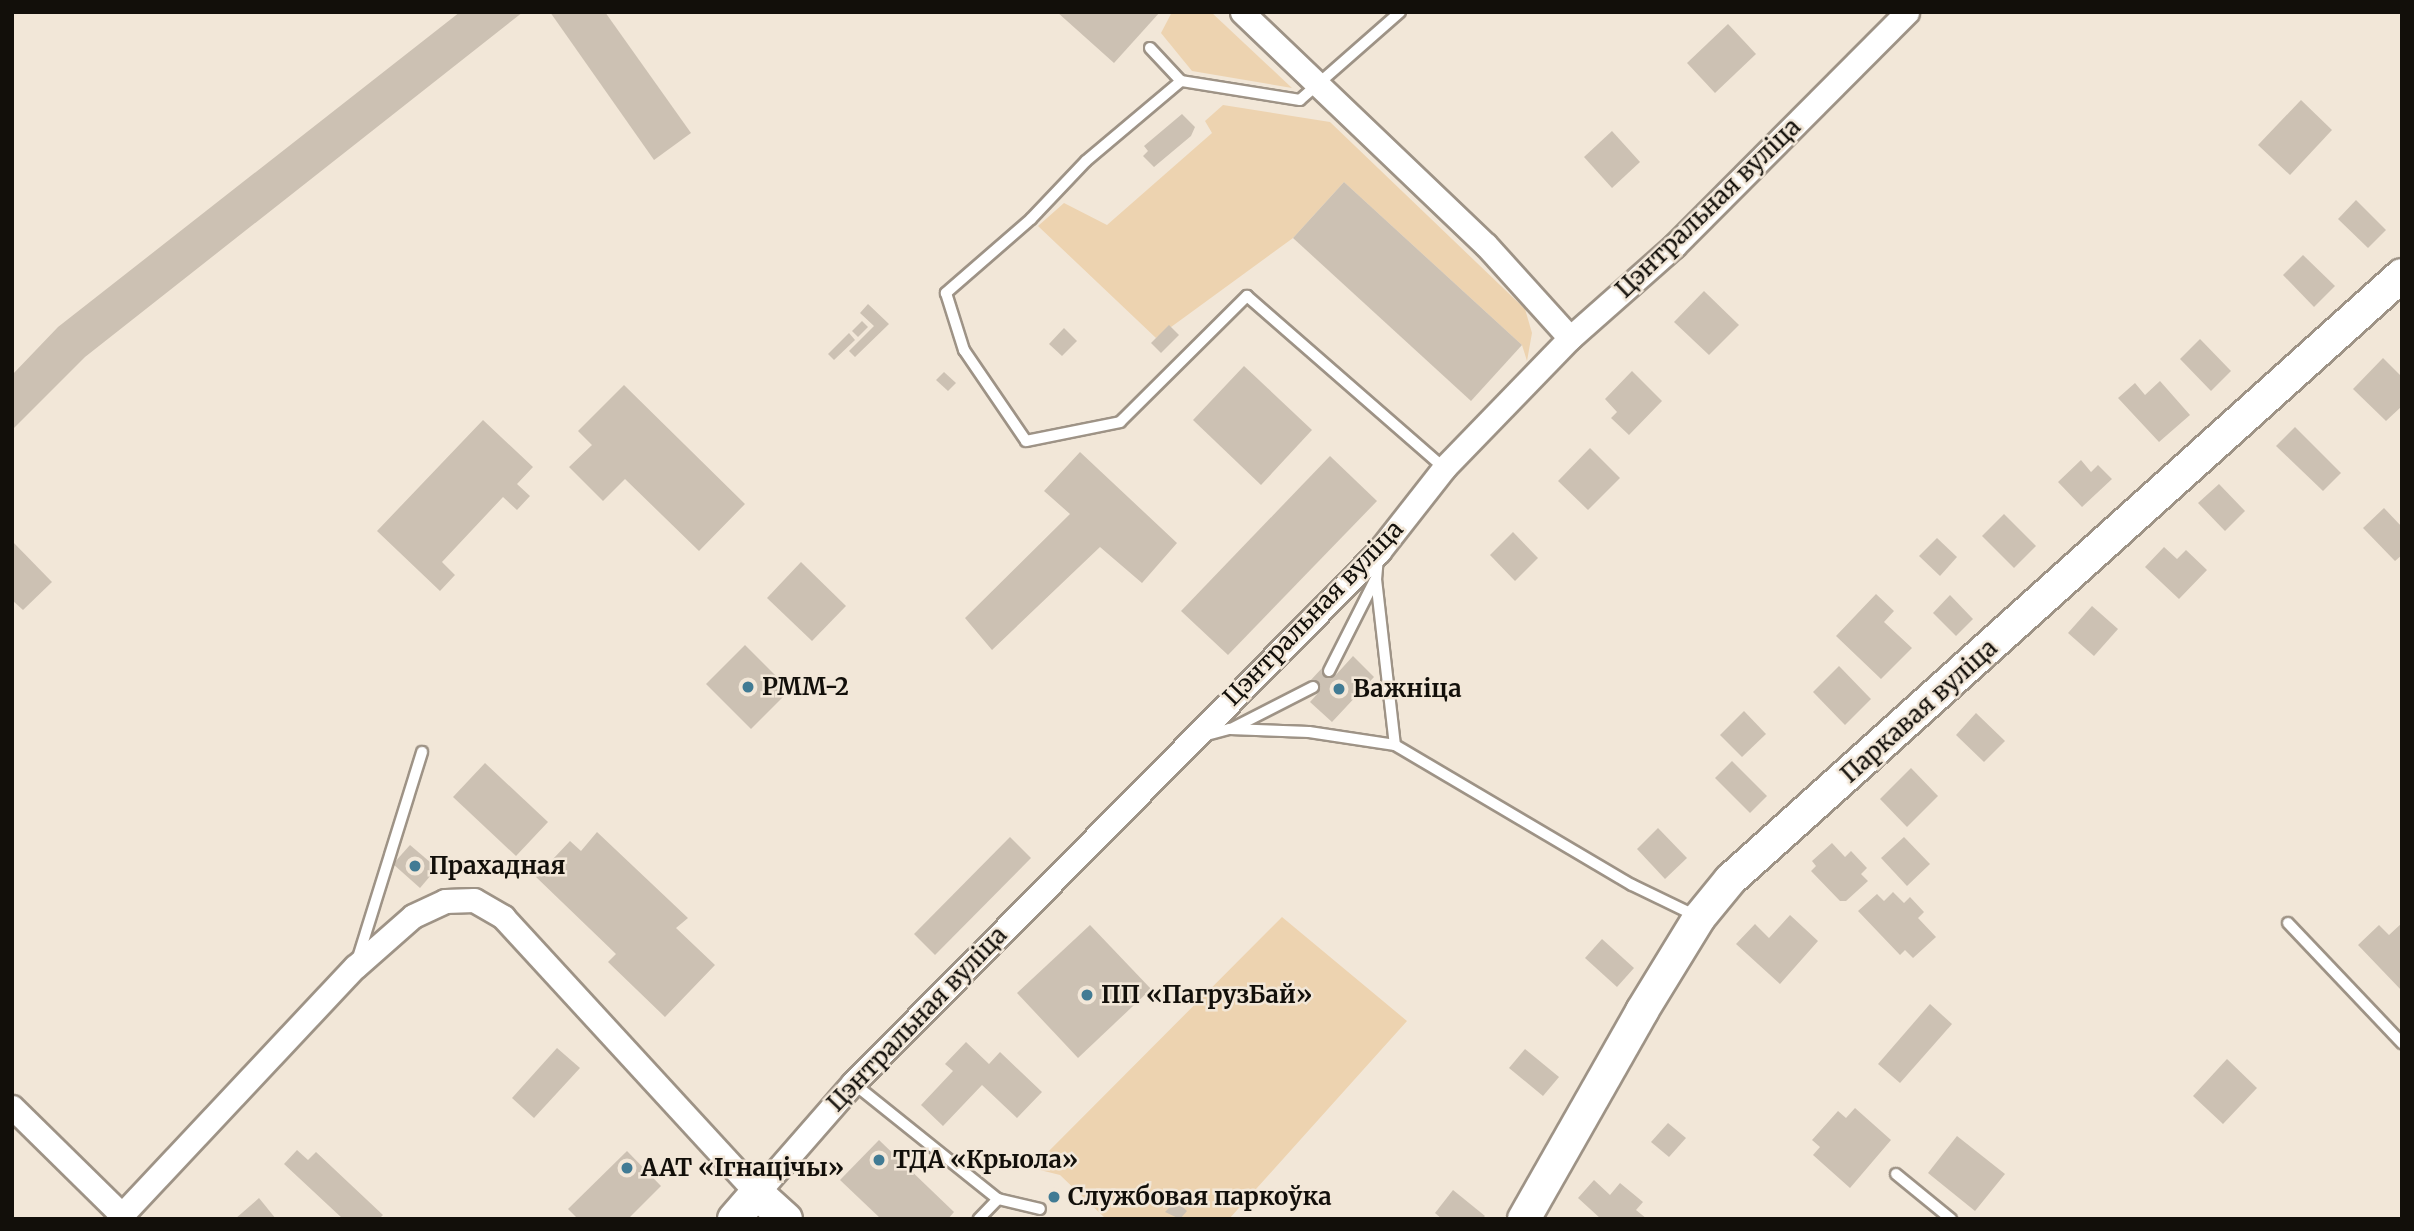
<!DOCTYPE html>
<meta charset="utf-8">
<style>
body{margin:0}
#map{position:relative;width:2414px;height:1231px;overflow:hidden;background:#f2e7d8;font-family:Merriweather,serif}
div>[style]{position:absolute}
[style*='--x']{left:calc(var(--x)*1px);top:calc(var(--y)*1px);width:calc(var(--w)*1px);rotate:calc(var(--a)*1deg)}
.green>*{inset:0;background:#edd3b0}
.building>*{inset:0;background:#ccc1b3}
.roads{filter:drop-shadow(2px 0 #9e9386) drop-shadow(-2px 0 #9e9386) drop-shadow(0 2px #9e9386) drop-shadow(0 -2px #9e9386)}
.lane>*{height:10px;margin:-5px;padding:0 5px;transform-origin:5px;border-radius:5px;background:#fff}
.street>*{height:23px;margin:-11.5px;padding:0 11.5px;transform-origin:11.5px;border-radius:11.5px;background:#fff}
.secondary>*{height:32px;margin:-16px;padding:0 16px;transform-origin:16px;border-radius:16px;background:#fff}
.dots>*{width:19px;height:19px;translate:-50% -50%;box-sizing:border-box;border:4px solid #f2e7d8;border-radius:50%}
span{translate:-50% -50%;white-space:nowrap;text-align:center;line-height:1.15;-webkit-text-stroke:5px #f2e7d8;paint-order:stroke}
.street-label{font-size:24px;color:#120f0a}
.poi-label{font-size:24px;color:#120f0a;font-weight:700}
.left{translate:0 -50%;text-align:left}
.frame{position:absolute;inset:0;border:14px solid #120f0a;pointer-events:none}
</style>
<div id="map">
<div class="green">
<div style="clip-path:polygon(1172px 12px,1211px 12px,1292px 88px,1192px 71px,1161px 33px)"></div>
<div style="clip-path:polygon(1223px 105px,1330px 122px,1525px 309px,1532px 333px,1527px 361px,1522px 345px,1344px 182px,1293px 238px,1156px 338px,1038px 226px,1064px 203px,1107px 225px,1212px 133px,1205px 121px)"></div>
<div style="clip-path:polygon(1282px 917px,1407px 1021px,1229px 1219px,1106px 1219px,1060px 1175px,1032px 1168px)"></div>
</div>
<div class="building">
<div style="clip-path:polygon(460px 12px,523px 12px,85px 357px,12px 430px,12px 375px,58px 327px)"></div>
<div style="clip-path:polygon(550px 12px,605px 12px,691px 133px,654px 160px)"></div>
<div style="clip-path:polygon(1057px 12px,1160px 12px,1114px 63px)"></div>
<div style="clip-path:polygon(1728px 24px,1756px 54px,1715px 93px,1687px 63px)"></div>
<div style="clip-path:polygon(2301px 100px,2332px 130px,2290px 175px,2258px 145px)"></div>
<div style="clip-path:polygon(1182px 114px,1195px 127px,1191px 136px,1154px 167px,1143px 156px,1148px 151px,1144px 146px)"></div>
<div style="clip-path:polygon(1612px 131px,1640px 162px,1612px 188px,1584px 157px)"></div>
<div style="clip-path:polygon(1344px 182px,1522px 345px,1471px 401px,1293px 238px)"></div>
<div style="clip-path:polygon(2356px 200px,2386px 230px,2368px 248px,2338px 219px)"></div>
<div style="clip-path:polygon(2303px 255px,2335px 286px,2314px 307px,2283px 275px)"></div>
<div style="clip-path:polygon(1704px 291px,1739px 325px,1709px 355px,1674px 322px)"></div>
<div style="clip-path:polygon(868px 304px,889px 324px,855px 357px,849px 351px,874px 326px,860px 313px)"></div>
<div style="clip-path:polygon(862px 321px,868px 327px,858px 337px,852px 331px)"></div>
<div style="clip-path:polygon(1169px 325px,1179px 335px,1161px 353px,1151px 343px)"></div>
<div style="clip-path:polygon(1064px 328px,1077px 341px,1062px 356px,1049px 344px)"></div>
<div style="clip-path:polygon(849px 333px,855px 340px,834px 360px,828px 354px)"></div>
<div style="clip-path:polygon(2200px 339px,2231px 371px,2211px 391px,2180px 359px)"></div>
<div style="clip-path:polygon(2383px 358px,2402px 377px,2402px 406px,2386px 421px,2353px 389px)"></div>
<div style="clip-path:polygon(1244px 366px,1312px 430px,1261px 485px,1193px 420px)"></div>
<div style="clip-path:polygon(1632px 371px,1662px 401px,1629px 435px,1611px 418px,1617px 412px,1605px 399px)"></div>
<div style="clip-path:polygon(944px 372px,956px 383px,948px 391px,936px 380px)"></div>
<div style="clip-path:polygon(2160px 381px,2190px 415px,2159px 442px,2118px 398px,2135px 383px,2145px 395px)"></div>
<div style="clip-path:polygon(624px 385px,745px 504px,699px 551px,625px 479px,603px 501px,569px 467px,592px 445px,578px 431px)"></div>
<div style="clip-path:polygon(483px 420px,533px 467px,517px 484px,530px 496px,517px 510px,503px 497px,442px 562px,455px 575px,440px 591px,377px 531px)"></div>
<div style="clip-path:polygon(2295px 427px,2341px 473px,2323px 491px,2276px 446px)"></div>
<div style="clip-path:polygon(1590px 448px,1620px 478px,1588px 510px,1558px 481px)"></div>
<div style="clip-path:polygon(1080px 452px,1177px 543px,1142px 583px,1100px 547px,992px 650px,965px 618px,1070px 514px,1044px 491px)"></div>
<div style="clip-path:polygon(1330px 456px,1377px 501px,1228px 655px,1181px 611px)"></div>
<div style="clip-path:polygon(2081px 460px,2091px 472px,2098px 465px,2112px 479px,2082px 507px,2058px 482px)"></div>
<div style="clip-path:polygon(2219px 484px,2245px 511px,2225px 531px,2198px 503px)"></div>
<div style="clip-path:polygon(2384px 508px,2402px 527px,2402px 555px,2395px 561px,2363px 528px)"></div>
<div style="clip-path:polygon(2004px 514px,2036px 546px,2014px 568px,1982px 536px)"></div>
<div style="clip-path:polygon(1513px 532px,1538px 558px,1515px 581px,1490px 555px)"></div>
<div style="clip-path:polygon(1937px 538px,1957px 557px,1940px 576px,1919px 556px)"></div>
<div style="clip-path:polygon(12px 541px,52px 582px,23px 610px,12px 600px)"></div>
<div style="clip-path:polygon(2164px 547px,2177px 559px,2186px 550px,2207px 570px,2179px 599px,2145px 567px)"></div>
<div style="clip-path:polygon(801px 562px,846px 606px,812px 641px,767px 598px)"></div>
<div style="clip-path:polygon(1876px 594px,1894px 611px,1884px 622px,1912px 648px,1881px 679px,1836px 636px)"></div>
<div style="clip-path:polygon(1950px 595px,1973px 619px,1956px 636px,1933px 613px)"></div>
<div style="clip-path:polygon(2092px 606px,2118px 629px,2094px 656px,2068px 633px)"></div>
<div style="clip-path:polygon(745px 645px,790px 690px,751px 729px,706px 684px)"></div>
<div style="clip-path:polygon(1353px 656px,1374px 677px,1332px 722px,1310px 702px,1319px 692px,1309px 682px,1323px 667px,1334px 677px)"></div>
<div style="clip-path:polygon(1839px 666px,1871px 699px,1845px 725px,1813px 692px)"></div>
<div style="clip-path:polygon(1744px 711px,1766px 734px,1742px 757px,1720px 735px)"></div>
<div style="clip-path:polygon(1976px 713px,2005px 741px,1984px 762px,1956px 735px)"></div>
<div style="clip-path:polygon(1732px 761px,1767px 796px,1750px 813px,1715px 778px)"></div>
<div style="clip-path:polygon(485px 763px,548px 822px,516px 856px,453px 797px)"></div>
<div style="clip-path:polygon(1911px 768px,1938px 796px,1907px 827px,1880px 799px)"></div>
<div style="clip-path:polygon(1658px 828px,1687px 858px,1665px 879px,1637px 849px)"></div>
<div style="clip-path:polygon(597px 832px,688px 918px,676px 928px,715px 965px,665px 1017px,608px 962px,616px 954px,536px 877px,570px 841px,581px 851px)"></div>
<div style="clip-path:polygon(1010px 837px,1031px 858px,935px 955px,914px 934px)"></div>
<div style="clip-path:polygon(1904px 837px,1930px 864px,1907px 886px,1881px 858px)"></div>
<div style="clip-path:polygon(1832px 843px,1845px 857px,1851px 851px,1867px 868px,1861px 874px,1868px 881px,1846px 901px,1840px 901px,1811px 871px,1816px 866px,1812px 861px)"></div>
<div style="clip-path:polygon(410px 845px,437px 868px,420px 888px,393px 864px)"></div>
<div style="clip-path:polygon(1893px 892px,1904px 903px,1910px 897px,1924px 912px,1918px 918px,1936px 937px,1913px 958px,1905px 950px,1900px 955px,1858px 911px,1877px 894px,1884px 901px)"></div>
<div style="clip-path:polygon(1790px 915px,1818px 941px,1780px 984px,1736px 944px,1755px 924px,1769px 938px)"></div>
<div style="clip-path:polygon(2402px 923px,2402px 991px,2358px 945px,2379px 925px,2389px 935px)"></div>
<div style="clip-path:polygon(1090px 925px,1151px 989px,1078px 1058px,1017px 993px)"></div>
<div style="clip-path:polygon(1602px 939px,1634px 968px,1617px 987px,1585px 958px)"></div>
<div style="clip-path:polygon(1930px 1004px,1952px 1024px,1900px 1083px,1878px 1064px)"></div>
<div style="clip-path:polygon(966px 1042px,989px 1064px,1000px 1052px,1042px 1092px,1017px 1118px,982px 1085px,943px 1126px,921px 1105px,953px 1071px,945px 1064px)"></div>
<div style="clip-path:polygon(557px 1048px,580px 1068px,534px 1118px,512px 1098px)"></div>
<div style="clip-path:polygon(1525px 1049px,1559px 1077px,1543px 1096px,1509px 1068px)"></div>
<div style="clip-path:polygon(2227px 1059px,2257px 1088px,2223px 1124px,2193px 1096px)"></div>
<div style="clip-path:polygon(1855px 1108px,1891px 1140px,1850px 1188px,1813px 1155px,1820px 1147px,1812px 1140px,1838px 1111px,1846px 1118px)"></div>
<div style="clip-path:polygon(1668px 1123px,1686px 1138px,1669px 1157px,1651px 1142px)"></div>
<div style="clip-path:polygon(1957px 1136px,2005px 1174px,1975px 1211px,1928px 1173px)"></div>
<div style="clip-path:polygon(879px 1140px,954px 1212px,948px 1219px,881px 1219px,840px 1180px)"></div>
<div style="clip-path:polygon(297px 1150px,308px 1160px,316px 1152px,383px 1215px,379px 1219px,343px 1219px,284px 1164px)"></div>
<div style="clip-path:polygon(627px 1151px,661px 1186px,628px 1219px,578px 1219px,568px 1209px)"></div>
<div style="clip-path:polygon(1594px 1180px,1610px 1195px,1620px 1183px,1643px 1202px,1636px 1210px,1647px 1219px,1601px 1219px,1578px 1198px)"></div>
<div style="clip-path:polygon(1453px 1190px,1485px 1216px,1482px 1219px,1442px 1219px,1435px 1213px)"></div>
<div style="clip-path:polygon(259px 1198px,276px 1219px,235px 1219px)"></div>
<div style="clip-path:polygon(1176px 1201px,1187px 1211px,1180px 1219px,1165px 1212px)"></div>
</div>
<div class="roads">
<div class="lane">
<div style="--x:1400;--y:12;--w:133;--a:138.7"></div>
<div style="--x:1300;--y:100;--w:121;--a:-170.9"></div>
<div style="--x:1181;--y:81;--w:124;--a:139.9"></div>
<div style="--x:1086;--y:161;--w:80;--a:133.5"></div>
<div style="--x:1031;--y:219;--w:113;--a:139"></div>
<div style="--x:946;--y:293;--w:60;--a:72.5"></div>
<div style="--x:964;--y:350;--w:110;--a:55.7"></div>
<div style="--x:1026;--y:441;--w:96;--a:-11.4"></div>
<div style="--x:1120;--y:422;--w:179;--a:-44.8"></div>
<div style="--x:1247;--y:296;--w:262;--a:41.1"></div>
<div style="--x:1150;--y:48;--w:45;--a:46.8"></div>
<div style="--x:1378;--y:557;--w:22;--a:95"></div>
<div style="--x:1376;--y:579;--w:167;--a:83.5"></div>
<div style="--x:1329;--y:671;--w:102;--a:-63.2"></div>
<div style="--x:1233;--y:728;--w:90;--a:-27.1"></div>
<div style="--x:1203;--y:736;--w:28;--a:-15"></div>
<div style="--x:1230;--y:729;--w:79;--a:2.2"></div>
<div style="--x:1309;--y:732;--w:87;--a:8.6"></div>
<div style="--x:1395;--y:745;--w:275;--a:30.6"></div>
<div style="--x:1632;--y:885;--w:71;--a:25.8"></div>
<div style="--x:2288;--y:923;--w:166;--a:46.5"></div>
<div style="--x:357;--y:961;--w:219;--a:-72.7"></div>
<div style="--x:853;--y:1083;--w:186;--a:38.7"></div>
<div style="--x:998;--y:1199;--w:28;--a:134"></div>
<div style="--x:1896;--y:1174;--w:71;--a:39.3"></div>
<div style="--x:998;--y:1199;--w:43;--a:13.4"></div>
</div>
<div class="street">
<div style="--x:1242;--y:12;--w:337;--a:43.7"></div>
<div style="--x:1486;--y:245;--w:125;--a:47.9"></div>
<div style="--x:12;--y:1107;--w:154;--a:44.5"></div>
<div style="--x:118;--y:1219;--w:346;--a:-46.8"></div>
<div style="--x:355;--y:967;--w:77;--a:-41.3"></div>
<div style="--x:413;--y:916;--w:35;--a:-25"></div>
<div style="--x:445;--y:901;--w:29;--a:-2"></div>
<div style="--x:474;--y:900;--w:34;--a:30"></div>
<div style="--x:503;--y:917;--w:375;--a:47.4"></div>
<div style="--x:757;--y:1193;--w:146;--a:-48.9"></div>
<div style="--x:853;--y:1083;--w:748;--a:-45.32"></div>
<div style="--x:1379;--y:551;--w:105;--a:-51.9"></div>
<div style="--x:1444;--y:468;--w:181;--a:-45.9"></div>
<div style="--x:1570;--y:338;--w:139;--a:-41.5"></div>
<div style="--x:1674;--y:246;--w:330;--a:-45.1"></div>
</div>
<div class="secondary">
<div style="--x:734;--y:1219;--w:35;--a:-49"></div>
<div style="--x:757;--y:1193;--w:39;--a:42"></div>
<div style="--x:1524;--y:1219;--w:239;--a:-60.4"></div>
<div style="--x:1642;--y:1011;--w:109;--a:-58.5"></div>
<div style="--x:1699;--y:918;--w:49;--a:-50.8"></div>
<div style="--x:1730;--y:880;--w:904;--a:-42"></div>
</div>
</div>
<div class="dots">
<div style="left:748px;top:687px;background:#417b94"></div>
<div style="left:1339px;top:689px;background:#417b94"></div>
<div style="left:415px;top:866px;background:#417b94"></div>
<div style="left:1087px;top:995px;background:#417b94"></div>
<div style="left:879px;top:1160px;background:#417b94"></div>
<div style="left:627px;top:1168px;background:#417b94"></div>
<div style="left:1054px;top:1197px;background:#417b94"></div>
</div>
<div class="street-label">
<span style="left:1708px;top:208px;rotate:-44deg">Цэнтральная вуліца</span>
<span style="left:1313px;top:613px;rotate:-46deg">Цэнтральная вуліца</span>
<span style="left:1919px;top:711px;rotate:-42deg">Паркавая вуліца</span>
<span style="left:917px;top:1019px;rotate:-46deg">Цэнтральная вуліца</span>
</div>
<div class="poi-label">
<span class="left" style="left:762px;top:687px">РММ-2</span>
<span class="left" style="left:1353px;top:689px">Важніца</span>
<span class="left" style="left:429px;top:866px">Прахадная</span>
<span class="left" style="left:1101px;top:995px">ПП «ПагрузБай»</span>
<span class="left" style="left:893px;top:1160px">ТДА «Крыола»</span>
<span class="left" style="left:641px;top:1168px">ААТ «Ігнацічы»</span>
<span class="left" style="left:1068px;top:1197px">Службовая паркоўка</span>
</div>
<div class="frame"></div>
</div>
